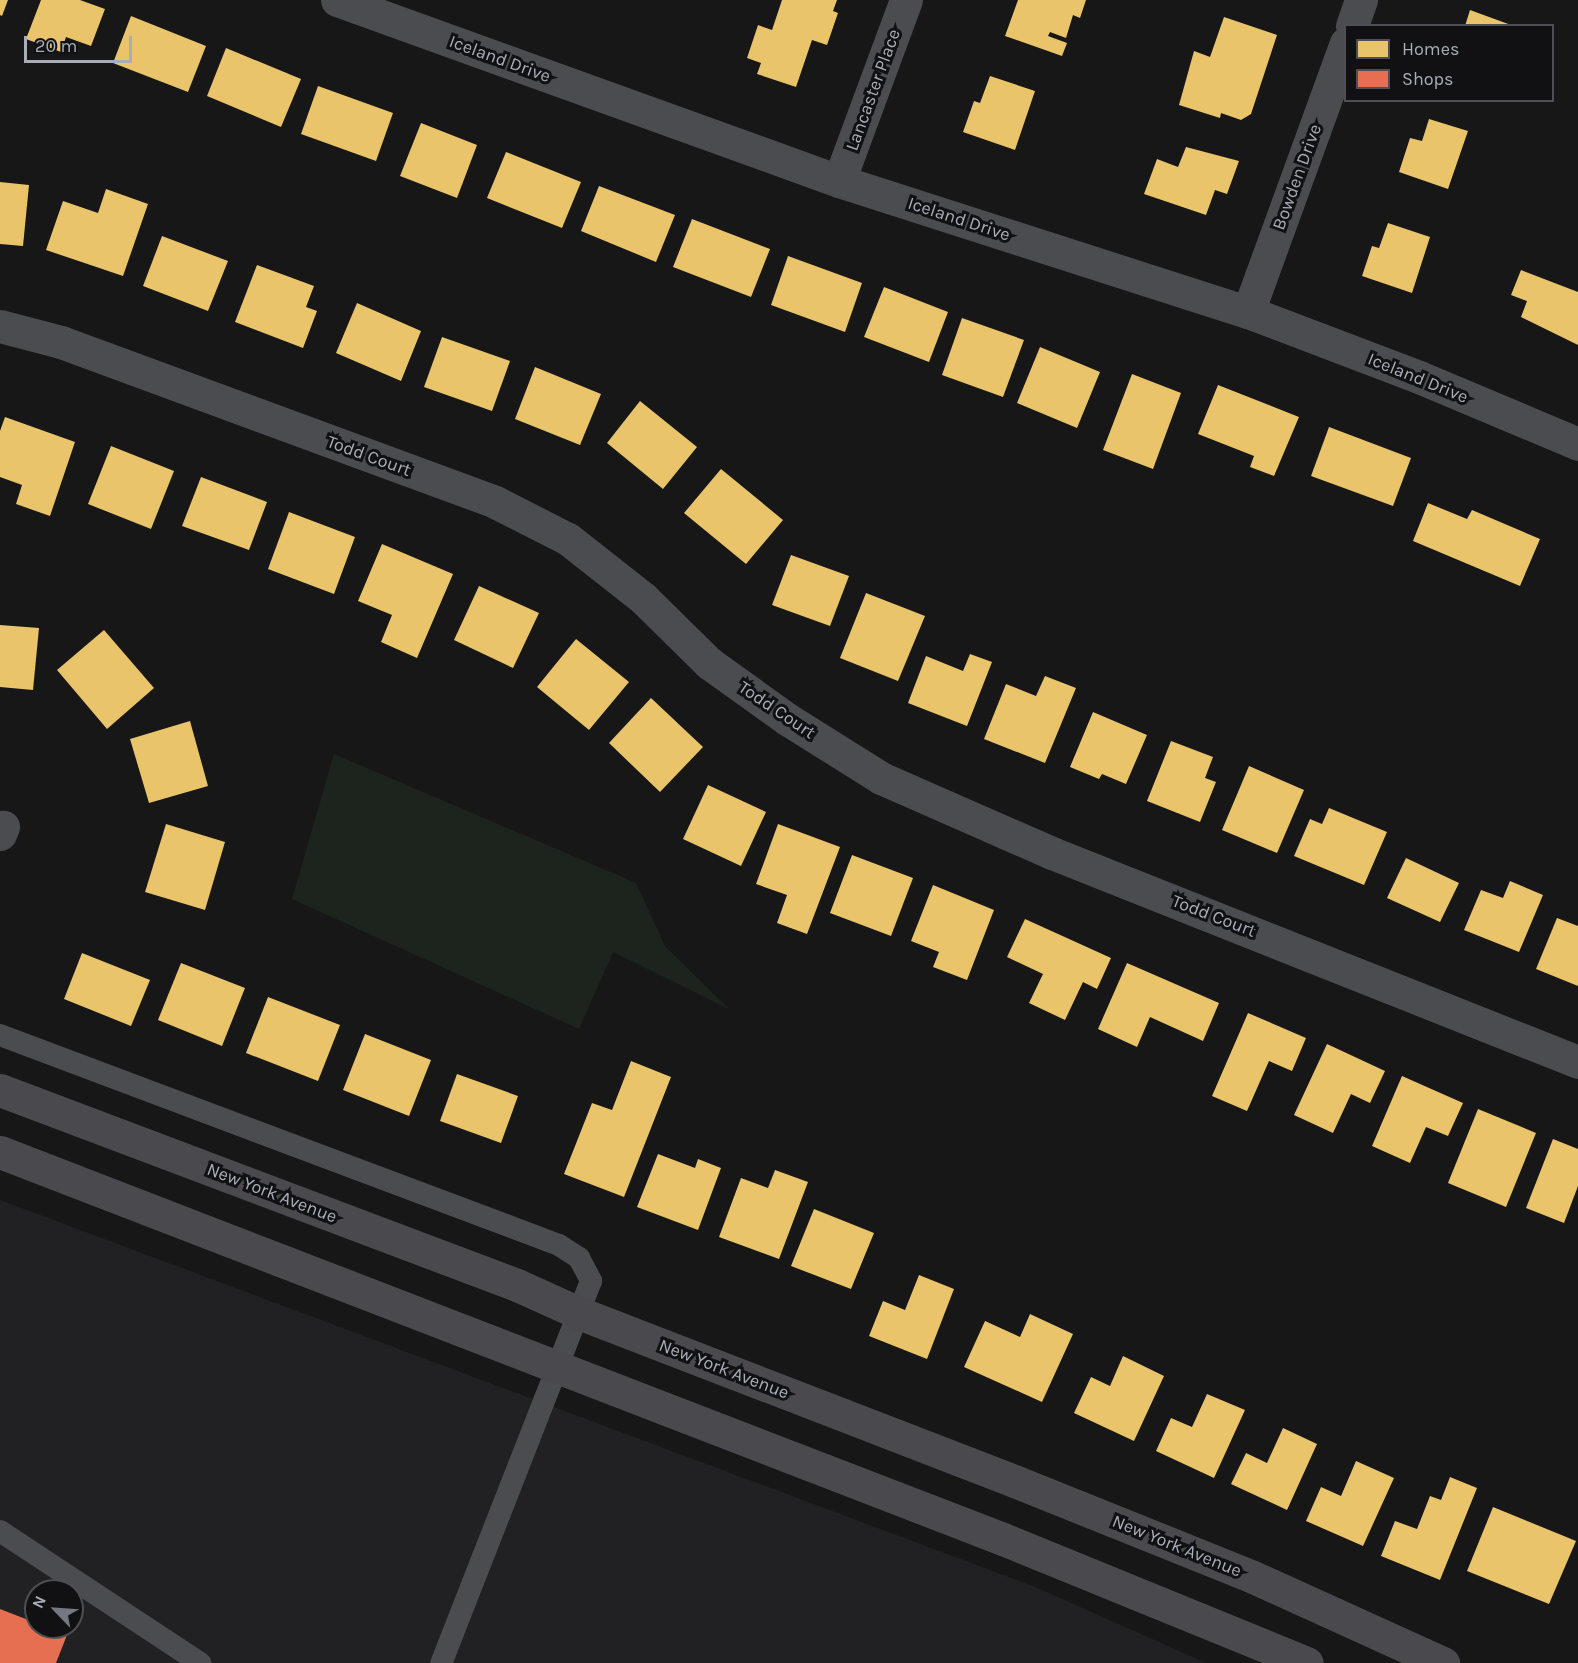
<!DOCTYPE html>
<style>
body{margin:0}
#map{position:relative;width:1578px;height:1663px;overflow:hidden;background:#171717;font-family:Karla,sans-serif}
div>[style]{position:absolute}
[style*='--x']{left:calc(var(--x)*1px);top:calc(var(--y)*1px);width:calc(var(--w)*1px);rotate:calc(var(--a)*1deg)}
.built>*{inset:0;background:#212123}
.green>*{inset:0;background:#1d241e}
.homes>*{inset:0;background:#e9c46a}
.shops>*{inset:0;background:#e76f51}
.lane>*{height:22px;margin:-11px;padding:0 11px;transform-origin:11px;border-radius:11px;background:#4b4c50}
.street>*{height:33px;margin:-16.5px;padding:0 16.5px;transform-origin:16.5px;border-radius:16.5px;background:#4b4c50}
.secondary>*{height:33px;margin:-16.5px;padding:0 16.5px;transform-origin:16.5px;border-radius:16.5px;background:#4a4a4e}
span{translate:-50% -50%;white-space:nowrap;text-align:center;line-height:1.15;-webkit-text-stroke:6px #111113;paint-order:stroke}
.street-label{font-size:18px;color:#a8adb8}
.legend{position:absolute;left:1344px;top:24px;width:210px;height:78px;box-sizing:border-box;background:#111113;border:2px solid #4d4f55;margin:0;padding:8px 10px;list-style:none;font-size:18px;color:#a8adb8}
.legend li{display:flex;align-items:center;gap:12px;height:30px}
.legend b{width:30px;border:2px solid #4d4f55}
.north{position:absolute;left:24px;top:1579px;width:60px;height:60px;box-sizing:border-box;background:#111113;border:2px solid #4d4f55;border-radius:50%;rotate:295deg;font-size:16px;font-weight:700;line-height:24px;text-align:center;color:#a8adb8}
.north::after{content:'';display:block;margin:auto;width:21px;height:27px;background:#757880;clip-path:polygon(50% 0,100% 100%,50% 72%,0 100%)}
.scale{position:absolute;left:24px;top:36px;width:108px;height:27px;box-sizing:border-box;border:3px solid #a8adb8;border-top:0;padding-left:8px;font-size:18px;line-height:21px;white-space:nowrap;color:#a8adb8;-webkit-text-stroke:4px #111113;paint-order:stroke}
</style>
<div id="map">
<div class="built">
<div style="clip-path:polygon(evenodd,0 1200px,1033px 1586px,1206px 1663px,0 1663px,0 1200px,36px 1591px,72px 1591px,72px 1627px,36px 1627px,36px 1591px)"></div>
</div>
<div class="green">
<div style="clip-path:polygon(334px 754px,636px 883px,665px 946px,729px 1009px,613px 952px,579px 1029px,292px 899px)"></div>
</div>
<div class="homes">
<div style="clip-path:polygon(0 0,8px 0,2px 16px,0 15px)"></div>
<div style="clip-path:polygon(41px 0,80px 0,105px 9px,91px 46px,66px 37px,61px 52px,26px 39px)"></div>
<div style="clip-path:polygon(782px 0,837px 0,833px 11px,838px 13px,827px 45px,812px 40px,796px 87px,757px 74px,761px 63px,747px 58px,758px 25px,772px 30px)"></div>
<div style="clip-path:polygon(1018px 0,1086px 0,1080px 18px,1073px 15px,1066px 38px,1050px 32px,1048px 36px,1067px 43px,1062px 56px,1005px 36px)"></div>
<div style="clip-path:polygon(1470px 10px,1511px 25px,1511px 26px,1465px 26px)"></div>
<div style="clip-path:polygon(131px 16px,206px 46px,188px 92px,113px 63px)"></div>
<div style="clip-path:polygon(1224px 17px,1277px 35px,1251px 114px,1241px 120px,1221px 113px,1220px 118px,1179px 105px,1194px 51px,1210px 57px)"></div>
<div style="clip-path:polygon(226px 48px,301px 79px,281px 127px,207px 96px)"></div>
<div style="clip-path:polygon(990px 76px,1035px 91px,1015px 150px,963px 132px,974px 101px,980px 103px)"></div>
<div style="clip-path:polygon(318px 86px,393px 113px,376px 161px,301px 134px)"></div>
<div style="clip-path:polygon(1429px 119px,1468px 131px,1448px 189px,1399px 172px,1410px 138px,1422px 141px)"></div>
<div style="clip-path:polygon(421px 123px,477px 145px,457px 198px,400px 176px)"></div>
<div style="clip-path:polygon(1186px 147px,1239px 161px,1227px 194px,1215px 190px,1206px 215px,1144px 194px,1157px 159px,1178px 167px)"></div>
<div style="clip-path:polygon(506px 152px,581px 182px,562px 228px,487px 198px)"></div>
<div style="clip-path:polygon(0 182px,29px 185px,23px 246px,0 244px)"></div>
<div style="clip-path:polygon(599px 186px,675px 215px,656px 262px,581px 231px)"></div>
<div style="clip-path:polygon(106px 189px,148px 204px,123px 276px,46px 250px,63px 201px,98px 213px)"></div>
<div style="clip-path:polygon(692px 219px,770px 249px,751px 297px,673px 267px)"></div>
<div style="clip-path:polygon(1388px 223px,1430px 237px,1412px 293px,1362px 276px,1372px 246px,1379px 248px)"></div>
<div style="clip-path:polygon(162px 236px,228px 261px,208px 311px,143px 286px)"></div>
<div style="clip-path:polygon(788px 256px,862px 283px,845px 332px,771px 305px)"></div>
<div style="clip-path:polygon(257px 265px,314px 286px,306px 307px,317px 311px,303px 348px,235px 322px)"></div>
<div style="clip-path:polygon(1521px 270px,1578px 292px,1578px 345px,1521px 317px,1527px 301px,1511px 295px)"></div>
<div style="clip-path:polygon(884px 287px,948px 312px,929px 362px,864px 337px)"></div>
<div style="clip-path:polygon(357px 303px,421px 331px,401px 381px,336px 353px)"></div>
<div style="clip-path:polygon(962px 318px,1024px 340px,1003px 397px,942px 375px)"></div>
<div style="clip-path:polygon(442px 337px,510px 361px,492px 411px,424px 387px)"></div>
<div style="clip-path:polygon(1040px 347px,1100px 372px,1077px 428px,1017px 403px)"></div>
<div style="clip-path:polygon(535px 367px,601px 394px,580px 445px,515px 419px)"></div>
<div style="clip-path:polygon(1132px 374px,1181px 393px,1153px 469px,1103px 450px)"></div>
<div style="clip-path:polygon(1218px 385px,1299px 417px,1274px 476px,1250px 467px,1254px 456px,1198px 434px)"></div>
<div style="clip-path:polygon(640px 401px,697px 447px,663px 489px,607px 443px)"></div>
<div style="clip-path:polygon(5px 417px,75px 442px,50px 516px,16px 504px,22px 485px,0 477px,0 431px)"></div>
<div style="clip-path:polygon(1329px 427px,1411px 458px,1393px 506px,1311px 476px)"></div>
<div style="clip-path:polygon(111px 446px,174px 471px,151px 529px,88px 504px)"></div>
<div style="clip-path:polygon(721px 469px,783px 520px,746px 564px,684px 513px)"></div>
<div style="clip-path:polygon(201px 477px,267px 502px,249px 550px,182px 526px)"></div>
<div style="clip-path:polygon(1428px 503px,1467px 519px,1472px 510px,1540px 539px,1520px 586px,1413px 541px)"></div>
<div style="clip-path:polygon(289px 512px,355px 537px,334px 594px,268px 569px)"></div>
<div style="clip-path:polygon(382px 544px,453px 574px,417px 658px,381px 642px,392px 615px,358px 601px)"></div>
<div style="clip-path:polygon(791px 555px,849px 576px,830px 626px,772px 605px)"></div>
<div style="clip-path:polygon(479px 586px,539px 613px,513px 668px,454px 640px)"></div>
<div style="clip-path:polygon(866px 593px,925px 616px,898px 681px,840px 658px)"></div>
<div style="clip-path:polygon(0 625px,39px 628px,33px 690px,0 687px)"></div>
<div style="clip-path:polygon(104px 630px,154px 688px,107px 729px,57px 670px)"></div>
<div style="clip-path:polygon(576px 639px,629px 682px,589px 730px,537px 687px)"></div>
<div style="clip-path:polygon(970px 654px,992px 662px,967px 726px,908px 703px,926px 656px,963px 671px)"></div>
<div style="clip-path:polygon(1045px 676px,1076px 688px,1045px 763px,984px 739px,1006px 684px,1036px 696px)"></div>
<div style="clip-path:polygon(651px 698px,703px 747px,660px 792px,609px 743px)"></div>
<div style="clip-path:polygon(1093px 712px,1147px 735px,1126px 784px,1102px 774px,1099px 779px,1070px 767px)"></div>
<div style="clip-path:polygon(190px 721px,208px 786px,149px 803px,130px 739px)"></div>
<div style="clip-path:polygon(1171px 741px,1213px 757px,1205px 778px,1216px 782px,1200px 822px,1147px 801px)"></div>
<div style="clip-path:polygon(1249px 766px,1304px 790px,1277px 853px,1222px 830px)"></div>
<div style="clip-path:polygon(708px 785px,766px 812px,741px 866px,683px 839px)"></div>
<div style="clip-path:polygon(1329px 808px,1387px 832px,1364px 885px,1294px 856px,1310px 819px,1322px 824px)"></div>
<div style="clip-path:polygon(166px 824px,225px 842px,205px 910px,145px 892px)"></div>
<div style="clip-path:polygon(778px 824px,840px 847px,807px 934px,777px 923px,787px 895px,756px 884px)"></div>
<div style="clip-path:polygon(852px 855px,913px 878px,891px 936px,830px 913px)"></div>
<div style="clip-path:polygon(1406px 858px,1459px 883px,1440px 922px,1387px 898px)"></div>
<div style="clip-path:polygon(1510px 881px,1543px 895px,1519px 952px,1464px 930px,1481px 890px,1503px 898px)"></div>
<div style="clip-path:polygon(933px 885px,994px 910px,967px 980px,933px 967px,939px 952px,911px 941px)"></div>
<div style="clip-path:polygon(1557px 918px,1578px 926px,1578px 986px,1536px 969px)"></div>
<div style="clip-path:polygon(1025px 919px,1111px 958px,1097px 989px,1083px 982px,1065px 1020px,1029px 1003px,1043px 974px,1007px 957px)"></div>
<div style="clip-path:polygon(82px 953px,150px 980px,131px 1026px,64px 999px)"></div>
<div style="clip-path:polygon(181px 963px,245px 988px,222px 1046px,158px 1020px)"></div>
<div style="clip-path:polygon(1127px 963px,1219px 1003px,1203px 1041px,1150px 1017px,1137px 1047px,1098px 1029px)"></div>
<div style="clip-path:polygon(268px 997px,340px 1025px,318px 1081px,246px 1053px)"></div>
<div style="clip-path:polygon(1248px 1013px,1306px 1038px,1292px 1071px,1269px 1061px,1247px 1111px,1212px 1096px)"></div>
<div style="clip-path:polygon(365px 1034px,431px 1060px,409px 1116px,343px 1090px)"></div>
<div style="clip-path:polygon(1327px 1044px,1385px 1071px,1370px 1103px,1351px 1094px,1333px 1133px,1294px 1115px)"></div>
<div style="clip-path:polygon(631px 1061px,671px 1077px,624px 1197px,564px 1174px,592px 1103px,612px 1110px)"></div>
<div style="clip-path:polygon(457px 1074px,518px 1096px,501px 1143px,440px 1121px)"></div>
<div style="clip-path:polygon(1402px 1076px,1463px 1103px,1448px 1136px,1426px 1127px,1410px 1163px,1372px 1146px)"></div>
<div style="clip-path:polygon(1478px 1109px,1536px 1133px,1506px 1207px,1448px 1183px)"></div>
<div style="clip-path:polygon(1553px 1139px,1578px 1149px,1578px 1186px,1564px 1223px,1526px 1208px)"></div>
<div style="clip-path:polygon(658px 1154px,695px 1168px,698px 1159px,721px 1168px,698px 1230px,637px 1207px)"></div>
<div style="clip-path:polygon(775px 1170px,808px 1182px,779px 1259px,719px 1237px,741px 1178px,768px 1188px)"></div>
<div style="clip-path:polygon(814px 1209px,874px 1233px,851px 1289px,791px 1266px)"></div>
<div style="clip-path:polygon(919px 1275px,954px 1289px,927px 1359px,869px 1336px,883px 1301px,905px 1310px)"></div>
<div style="clip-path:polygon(1030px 1314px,1073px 1334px,1042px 1402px,964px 1367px,985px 1321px,1020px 1337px)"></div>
<div style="clip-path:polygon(1123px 1356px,1164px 1376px,1134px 1441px,1074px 1413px,1091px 1377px,1110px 1386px)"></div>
<div style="clip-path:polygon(1207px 1394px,1245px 1410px,1214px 1478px,1156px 1451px,1171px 1418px,1192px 1427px)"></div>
<div style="clip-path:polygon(1283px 1428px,1317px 1444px,1287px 1510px,1231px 1484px,1246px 1453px,1267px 1463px)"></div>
<div style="clip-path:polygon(1356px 1461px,1394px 1478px,1363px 1546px,1306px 1521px,1321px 1487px,1341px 1496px)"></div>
<div style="clip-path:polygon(1450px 1477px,1477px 1488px,1440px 1580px,1381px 1556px,1395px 1521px,1417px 1529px,1430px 1496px,1441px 1500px)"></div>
<div style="clip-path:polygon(1493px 1507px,1576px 1541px,1549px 1604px,1467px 1571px)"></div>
</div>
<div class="shops">
<div style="clip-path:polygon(0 1609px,36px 1623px,36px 1627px,67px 1635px,56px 1663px,0 1663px)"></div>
</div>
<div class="lane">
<div style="--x:0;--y:1035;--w:597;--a:20.59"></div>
<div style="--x:559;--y:1245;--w:24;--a:33"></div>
<div style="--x:579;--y:1258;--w:26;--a:62"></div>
<div style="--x:591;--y:1281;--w:410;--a:111.4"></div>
<div style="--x:0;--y:1531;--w:240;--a:33.4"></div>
</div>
<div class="street">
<div style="--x:337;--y:0;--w:534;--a:19.83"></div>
<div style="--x:839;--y:181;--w:429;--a:17.8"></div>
<div style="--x:1248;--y:312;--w:183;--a:20.8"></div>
<div style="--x:1419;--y:377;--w:173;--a:22.8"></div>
<div style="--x:1352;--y:26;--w:28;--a:-71"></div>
<div style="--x:839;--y:181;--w:193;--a:-69.7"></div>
<div style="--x:1248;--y:312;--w:286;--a:-70"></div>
<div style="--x:0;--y:326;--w:63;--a:14.7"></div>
<div style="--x:61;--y:342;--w:463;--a:20.2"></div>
<div style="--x:495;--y:502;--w:82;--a:26.9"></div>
<div style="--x:568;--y:539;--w:95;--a:38.2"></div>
<div style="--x:643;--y:598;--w:93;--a:44.6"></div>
<div style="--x:709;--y:663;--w:96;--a:35.7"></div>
<div style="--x:787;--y:719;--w:111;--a:32.1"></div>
<div style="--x:881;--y:778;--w:187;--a:23.7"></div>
<div style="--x:1052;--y:853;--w:566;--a:21.67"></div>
<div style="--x:0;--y:834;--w:8;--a:-67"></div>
</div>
<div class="secondary">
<div style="--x:0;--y:1090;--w:553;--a:20.67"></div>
<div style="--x:517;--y:1285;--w:68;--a:24.3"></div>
<div style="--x:579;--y:1313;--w:469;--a:21.1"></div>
<div style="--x:1017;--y:1482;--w:254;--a:21.9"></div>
<div style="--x:1253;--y:1577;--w:209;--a:24.4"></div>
<div style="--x:0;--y:1152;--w:1075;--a:21.1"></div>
<div style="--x:1003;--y:1539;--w:328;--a:22.2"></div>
</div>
<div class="street-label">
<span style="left:500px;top:59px;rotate:20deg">Iceland Drive</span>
<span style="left:873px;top:90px;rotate:-70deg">Lancaster Place</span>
<span style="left:1297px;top:177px;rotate:-70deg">Bowden Drive</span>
<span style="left:959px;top:219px;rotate:18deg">Iceland Drive</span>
<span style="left:1418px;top:378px;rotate:22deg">Iceland Drive</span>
<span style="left:369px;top:456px;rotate:20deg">Todd Court</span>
<span style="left:777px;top:710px;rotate:34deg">Todd Court</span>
<span style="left:1214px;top:916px;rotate:21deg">Todd Court</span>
<span style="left:272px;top:1193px;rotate:21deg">New York Avenue</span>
<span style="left:724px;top:1369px;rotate:21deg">New York Avenue</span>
<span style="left:1177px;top:1546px;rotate:22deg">New York Avenue</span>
</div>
<ul class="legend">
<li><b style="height:16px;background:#e9c46a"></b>Homes</li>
<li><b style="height:16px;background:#e76f51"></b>Shops</li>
</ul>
<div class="north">N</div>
<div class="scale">20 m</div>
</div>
